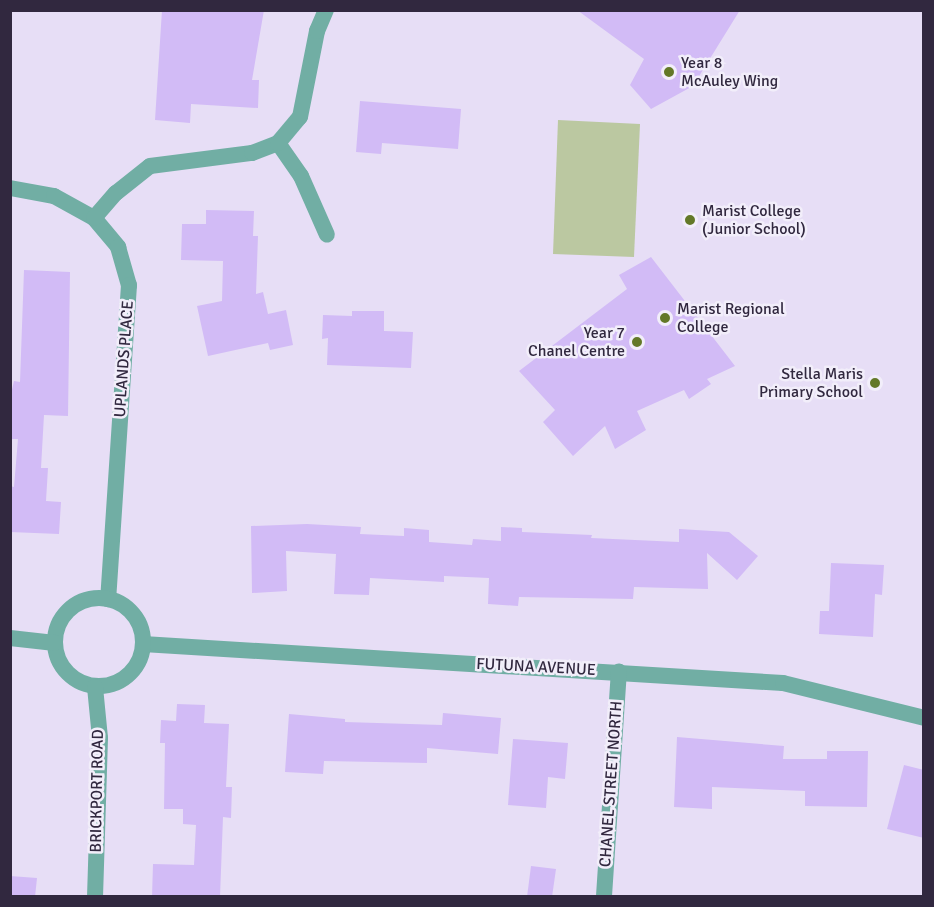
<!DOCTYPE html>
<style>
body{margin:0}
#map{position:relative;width:934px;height:907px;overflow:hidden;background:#e7def6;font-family:Signika,sans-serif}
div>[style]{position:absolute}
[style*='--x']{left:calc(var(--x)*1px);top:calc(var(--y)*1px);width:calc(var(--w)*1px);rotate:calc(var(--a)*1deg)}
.green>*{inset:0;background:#bbc8a1}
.building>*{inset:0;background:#d2bbf6}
.minor>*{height:16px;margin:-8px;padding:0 8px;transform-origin:8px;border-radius:8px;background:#71aea4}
.tertiary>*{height:16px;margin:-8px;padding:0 8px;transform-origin:8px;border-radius:8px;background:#71aea4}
.tertiary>.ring{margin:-8px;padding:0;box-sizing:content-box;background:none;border:16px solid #71aea4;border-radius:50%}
.dots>*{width:16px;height:16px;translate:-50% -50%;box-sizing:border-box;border:3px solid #f2eefa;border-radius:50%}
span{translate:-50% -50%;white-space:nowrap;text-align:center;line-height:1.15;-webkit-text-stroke:5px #f2eefa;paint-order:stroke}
.poi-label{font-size:16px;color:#31283f}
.left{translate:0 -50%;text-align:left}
.right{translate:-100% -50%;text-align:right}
.street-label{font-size:16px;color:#31283f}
.frame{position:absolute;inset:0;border:12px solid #31283f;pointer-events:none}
</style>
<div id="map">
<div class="green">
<div style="clip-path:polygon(558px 120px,640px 124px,634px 257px,553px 254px)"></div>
</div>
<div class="building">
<div style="clip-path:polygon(162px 10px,264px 10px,252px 80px,259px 80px,258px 108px,191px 104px,190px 123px,155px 120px)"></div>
<div style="clip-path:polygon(577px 10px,740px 10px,693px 86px,651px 109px,630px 85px,644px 59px)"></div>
<div style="clip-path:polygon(360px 101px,461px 109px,458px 149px,382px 143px,381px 154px,356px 152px)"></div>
<div style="clip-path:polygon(206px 210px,254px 211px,253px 236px,258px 236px,256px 294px,263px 292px,268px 314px,286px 310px,293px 345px,270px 350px,268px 343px,208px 356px,197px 306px,222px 301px,223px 261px,181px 260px,182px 224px,206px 224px)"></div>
<div style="clip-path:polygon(651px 257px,735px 366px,707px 379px,711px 384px,689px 399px,684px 390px,637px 411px,646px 430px,615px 449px,605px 426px,573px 456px,543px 422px,555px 410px,519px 371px,627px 289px,619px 275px)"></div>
<div style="clip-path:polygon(24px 270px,70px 272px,68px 416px,44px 415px,41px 468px,48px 468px,46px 501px,61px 502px,59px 534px,10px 532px,10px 486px,14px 487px,18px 439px,10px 439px,10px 398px,14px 381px,20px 382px)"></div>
<div style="clip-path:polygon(352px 311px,384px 311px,384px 331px,413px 332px,411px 368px,327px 365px,328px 338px,322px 339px,323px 315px,352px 316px)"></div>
<div style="clip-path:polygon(307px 524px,361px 527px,360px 534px,404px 536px,404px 528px,429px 530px,429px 542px,472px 545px,473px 539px,501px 541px,501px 527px,522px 528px,522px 532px,592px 535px,591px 538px,679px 542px,679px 529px,729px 532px,758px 556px,737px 580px,707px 553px,708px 589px,634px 587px,633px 599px,519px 597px,518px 606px,488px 604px,489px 578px,444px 576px,444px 582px,370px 578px,369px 595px,334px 594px,336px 554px,286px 551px,287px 591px,252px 593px,251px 526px)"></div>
<div style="clip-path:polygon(831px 563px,884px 565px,882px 595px,875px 594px,873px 637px,819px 634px,820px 611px,829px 611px)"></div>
<div style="clip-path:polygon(177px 704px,205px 705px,204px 723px,229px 724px,226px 787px,232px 787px,231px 818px,223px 817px,220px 897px,152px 897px,153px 864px,194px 865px,196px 825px,183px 824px,183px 809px,164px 809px,165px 743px,160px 743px,161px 720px,176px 721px)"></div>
<div style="clip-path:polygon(443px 713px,501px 718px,498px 754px,427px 748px,427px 763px,324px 761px,323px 774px,285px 772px,289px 714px,345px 719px,345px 722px,442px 725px)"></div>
<div style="clip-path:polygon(677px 737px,784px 746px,783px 759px,827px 759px,827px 751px,868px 751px,867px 807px,805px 806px,805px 791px,712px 787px,712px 809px,674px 807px)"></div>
<div style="clip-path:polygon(513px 739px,568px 743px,565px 779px,548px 777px,546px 808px,508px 805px)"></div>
<div style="clip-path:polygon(904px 765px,924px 770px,924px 838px,887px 829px)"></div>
<div style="clip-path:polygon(531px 866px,556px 869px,552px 897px,527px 897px)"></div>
<div style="clip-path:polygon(10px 876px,37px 878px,35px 897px,10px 897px)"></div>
</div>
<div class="minor">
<div style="--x:278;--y:143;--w:40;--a:55.1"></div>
<div style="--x:301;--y:176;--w:64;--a:66.2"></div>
<div style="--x:10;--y:188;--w:45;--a:10.3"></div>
<div style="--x:54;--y:196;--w:46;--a:28.8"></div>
<div style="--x:94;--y:218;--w:38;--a:50"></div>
<div style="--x:118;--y:247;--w:40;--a:74"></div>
<div style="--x:129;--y:285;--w:315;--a:93.8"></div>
<div style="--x:94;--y:218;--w:33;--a:-49"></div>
<div style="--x:116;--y:193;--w:43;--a:-38.5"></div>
<div style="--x:150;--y:166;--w:103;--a:-7.3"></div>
<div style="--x:252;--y:153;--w:28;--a:-21"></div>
<div style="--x:278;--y:143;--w:34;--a:-50"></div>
<div style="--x:300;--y:117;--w:88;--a:-78.8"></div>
<div style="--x:317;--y:31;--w:23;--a:-67"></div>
<div style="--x:143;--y:644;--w:641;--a:3.49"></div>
<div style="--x:783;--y:683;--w:145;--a:13.9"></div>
<div style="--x:604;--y:896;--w:225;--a:-86.2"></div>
</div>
<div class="tertiary">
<div class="ring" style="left:55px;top:598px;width:72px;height:72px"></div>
<div style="--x:10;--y:638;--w:45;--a:6.3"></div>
<div style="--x:95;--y:687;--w:51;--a:84.4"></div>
<div style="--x:100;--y:738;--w:158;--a:91.8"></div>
</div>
<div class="dots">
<div style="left:669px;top:72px;background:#637828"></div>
<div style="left:690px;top:220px;background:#637828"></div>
<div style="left:665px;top:318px;background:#637828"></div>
<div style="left:637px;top:342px;background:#637828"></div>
<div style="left:875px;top:383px;background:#637828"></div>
</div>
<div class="poi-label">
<span class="left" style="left:681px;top:72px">Year 8<br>McAuley Wing</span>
<span class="left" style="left:702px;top:220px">Marist College<br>(Junior School)</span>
<span class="left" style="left:677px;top:318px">Marist Regional<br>College</span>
<span class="right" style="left:625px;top:342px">Year 7<br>Chanel Centre</span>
<span class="right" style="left:863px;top:383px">Stella Maris<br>Primary School</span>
</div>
<div class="street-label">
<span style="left:124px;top:359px;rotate:-86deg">UPLANDS PLACE</span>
<span style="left:536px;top:667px;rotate:3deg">FUTUNA AVENUE</span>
<span style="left:611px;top:784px;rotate:-86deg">CHANEL STREET NORTH</span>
<span style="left:97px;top:791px;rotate:-89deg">BRICKPORT ROAD</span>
</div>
<div class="frame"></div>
</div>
